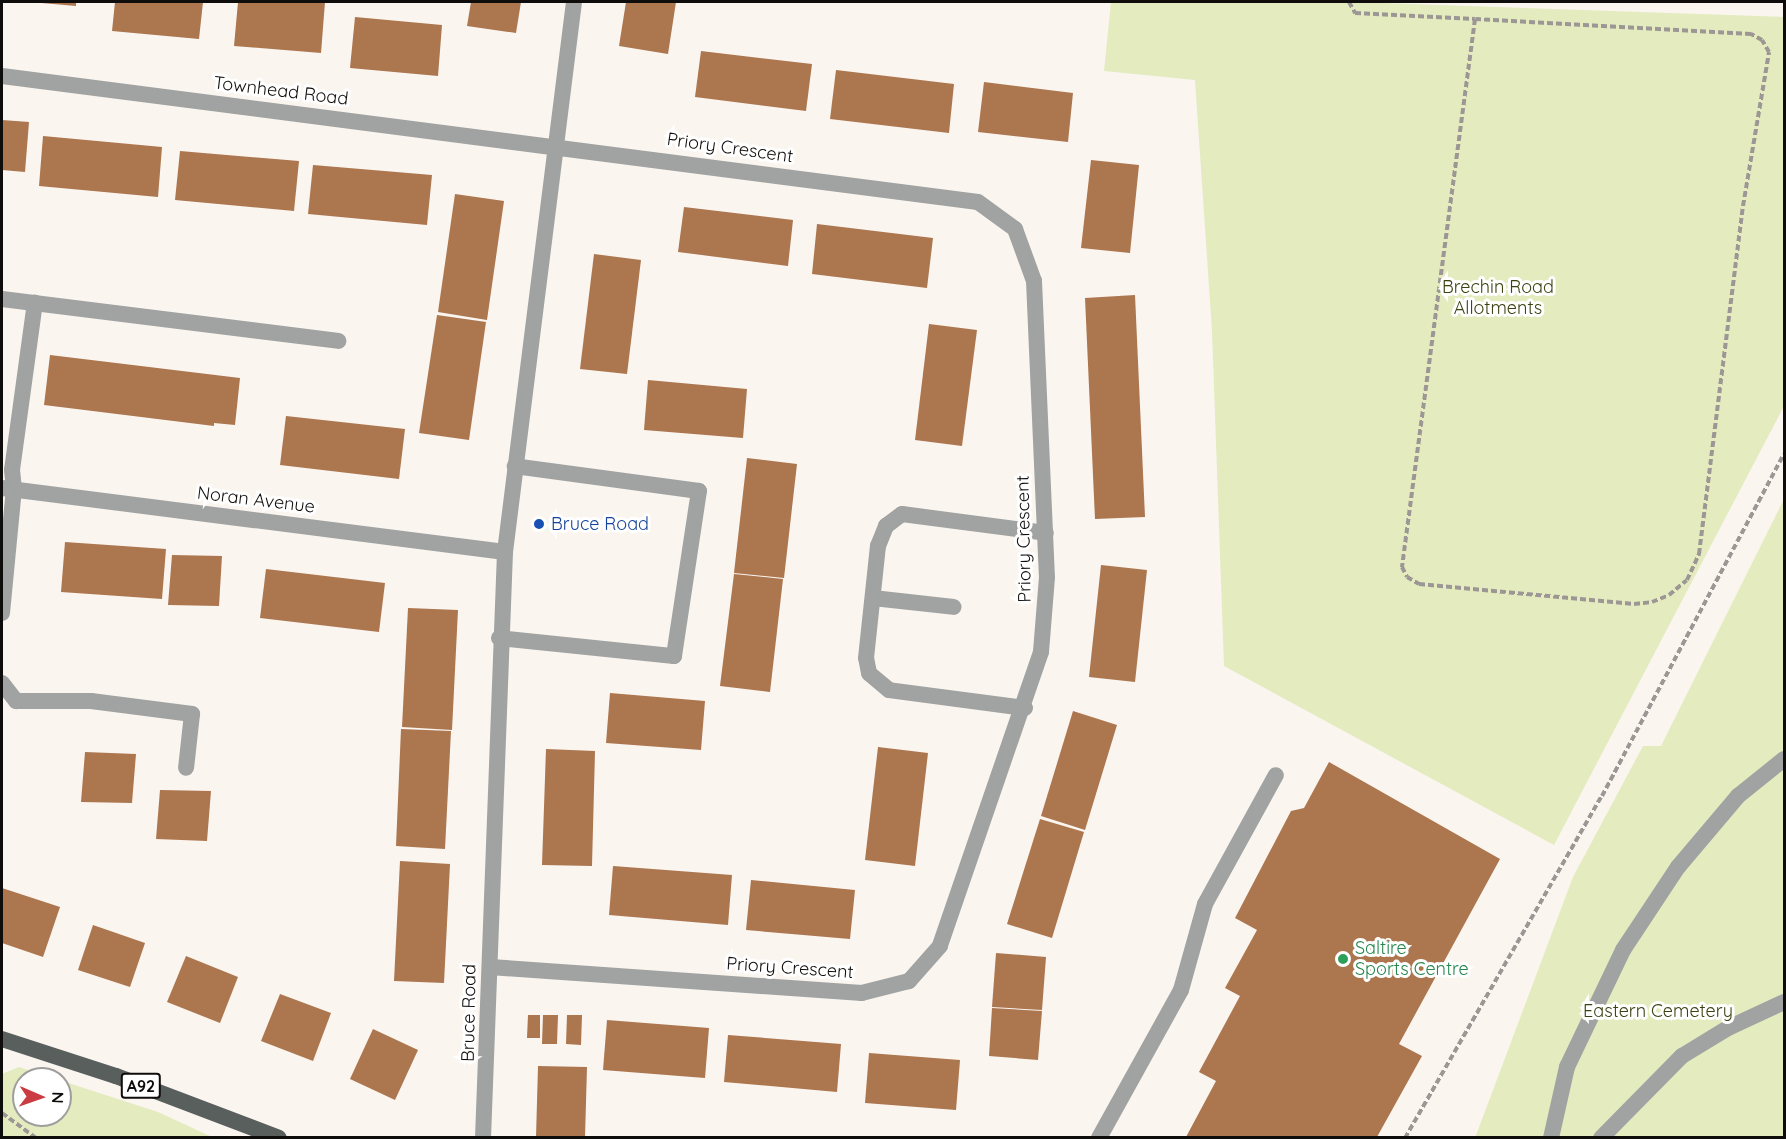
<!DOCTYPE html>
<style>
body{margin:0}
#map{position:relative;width:1786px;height:1139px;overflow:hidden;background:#fbf5f0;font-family:Quicksand,sans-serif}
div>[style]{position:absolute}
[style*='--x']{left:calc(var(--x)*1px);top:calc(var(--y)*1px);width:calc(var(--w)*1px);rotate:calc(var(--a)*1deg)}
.green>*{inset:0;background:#e3ebbf}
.building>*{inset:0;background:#ac764f}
.path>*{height:4px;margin-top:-2px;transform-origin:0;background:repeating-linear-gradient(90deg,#9c9794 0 6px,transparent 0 9px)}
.service>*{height:16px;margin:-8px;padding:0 8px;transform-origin:8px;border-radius:8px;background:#a0a3a2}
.minor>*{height:16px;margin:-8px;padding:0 8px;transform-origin:8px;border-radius:8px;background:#a0a3a2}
.primary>*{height:16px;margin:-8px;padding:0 8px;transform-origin:8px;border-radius:8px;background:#595f5d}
.dots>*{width:16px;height:16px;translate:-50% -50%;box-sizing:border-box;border:3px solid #fff;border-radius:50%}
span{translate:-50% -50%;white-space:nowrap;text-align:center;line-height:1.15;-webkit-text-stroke:6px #fff;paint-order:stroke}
.shield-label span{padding:2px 4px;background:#fff;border:2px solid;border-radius:4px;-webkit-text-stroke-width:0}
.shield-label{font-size:16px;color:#0f0d0b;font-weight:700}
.street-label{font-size:18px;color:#0f0d0b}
.park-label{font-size:18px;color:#3c4111}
.transit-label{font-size:18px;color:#164399}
.left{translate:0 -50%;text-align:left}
.leisure-label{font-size:18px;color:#27864d}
.frame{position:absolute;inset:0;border:3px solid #0f0d0b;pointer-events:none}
.north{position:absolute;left:12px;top:1067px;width:60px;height:60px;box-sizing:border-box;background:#fff;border:2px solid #9f9e9d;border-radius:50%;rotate:92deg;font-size:16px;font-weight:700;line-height:24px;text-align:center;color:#0f0d0b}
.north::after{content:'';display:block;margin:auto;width:21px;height:27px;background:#cb3c42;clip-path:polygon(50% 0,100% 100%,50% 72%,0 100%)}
</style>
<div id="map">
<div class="green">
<div style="clip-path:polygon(1111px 2px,1353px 2px,1784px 17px,1784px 406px,1554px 845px,1224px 666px,1212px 331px,1195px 80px,1104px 71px)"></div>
<div style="clip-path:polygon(1784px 499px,1784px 1137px,1475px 1138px,1573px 877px,1643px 746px,1661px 746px)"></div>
<div style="clip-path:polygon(evenodd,19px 1067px,158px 1112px,212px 1137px,2px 1137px,2px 1074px,19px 1067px,24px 1079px,60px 1079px,60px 1115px,24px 1115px,24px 1079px)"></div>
</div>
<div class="building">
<div style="clip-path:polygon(30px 2px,76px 2px,76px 6px)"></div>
<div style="clip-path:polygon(115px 2px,203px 2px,199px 39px,112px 31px)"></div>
<div style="clip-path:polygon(238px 2px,325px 2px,321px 53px,234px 46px)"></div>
<div style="clip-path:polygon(471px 2px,521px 2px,516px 33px,467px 26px)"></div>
<div style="clip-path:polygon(626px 2px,676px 2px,668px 54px,619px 46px)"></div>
<div style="clip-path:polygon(355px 17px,442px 25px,438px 76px,350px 68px)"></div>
<div style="clip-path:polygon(701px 51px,812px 64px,806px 111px,695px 97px)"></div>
<div style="clip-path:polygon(836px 70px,954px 84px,949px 133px,830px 119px)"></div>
<div style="clip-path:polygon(984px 82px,1073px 93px,1068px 142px,978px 132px)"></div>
<div style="clip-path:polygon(2px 120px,29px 122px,25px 172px,2px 170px)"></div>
<div style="clip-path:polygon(43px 136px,162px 147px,158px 197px,39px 186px)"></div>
<div style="clip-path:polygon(180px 151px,299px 161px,294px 211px,175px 200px)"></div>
<div style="clip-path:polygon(1091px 160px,1139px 165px,1130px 253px,1081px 248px)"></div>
<div style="clip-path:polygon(313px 165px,432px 175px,427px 225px,308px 214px)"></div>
<div style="clip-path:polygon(455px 194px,504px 201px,487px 320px,438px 312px)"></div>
<div style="clip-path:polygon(684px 207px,793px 220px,788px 266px,678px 252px)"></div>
<div style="clip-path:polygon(817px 224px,933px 238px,927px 288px,812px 274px)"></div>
<div style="clip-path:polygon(594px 254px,641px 260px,627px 374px,580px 369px)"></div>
<div style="clip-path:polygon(1135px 295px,1145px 517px,1095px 519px,1085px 298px)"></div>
<div style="clip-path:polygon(437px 315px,486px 322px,469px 440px,419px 433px)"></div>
<div style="clip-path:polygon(929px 324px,977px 330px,962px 446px,915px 440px)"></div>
<div style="clip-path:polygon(50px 355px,240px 378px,235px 425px,214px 423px,214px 426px,44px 405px)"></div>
<div style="clip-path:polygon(648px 380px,747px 389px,743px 438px,644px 430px)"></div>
<div style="clip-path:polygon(286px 416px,405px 429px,399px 479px,280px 465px)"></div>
<div style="clip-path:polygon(747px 458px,797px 464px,784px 578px,734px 573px)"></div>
<div style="clip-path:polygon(65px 542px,166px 549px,162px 599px,61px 592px)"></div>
<div style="clip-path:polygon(172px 555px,222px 556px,219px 606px,168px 605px)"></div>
<div style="clip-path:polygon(1101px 565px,1147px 570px,1135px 682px,1089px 677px)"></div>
<div style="clip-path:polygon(266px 569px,385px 583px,379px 632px,260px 618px)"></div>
<div style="clip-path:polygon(734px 574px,783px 579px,770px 692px,720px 686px)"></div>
<div style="clip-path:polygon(408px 608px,458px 610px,452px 730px,402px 727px)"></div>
<div style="clip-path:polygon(610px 693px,705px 701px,701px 750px,606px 743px)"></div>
<div style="clip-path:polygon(1073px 711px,1117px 725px,1085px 830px,1041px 816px)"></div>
<div style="clip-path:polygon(401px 729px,451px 731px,445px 849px,396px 846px)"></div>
<div style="clip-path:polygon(878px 747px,928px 753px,915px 866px,865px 860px)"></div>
<div style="clip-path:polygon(546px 749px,595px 751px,592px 866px,542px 865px)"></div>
<div style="clip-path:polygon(85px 752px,136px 754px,132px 803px,81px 802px)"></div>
<div style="clip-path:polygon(1329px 762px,1500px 859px,1399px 1044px,1422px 1056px,1377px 1137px,1186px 1137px,1216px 1081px,1199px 1072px,1240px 996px,1225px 988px,1257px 930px,1235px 918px,1291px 811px,1304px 808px)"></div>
<div style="clip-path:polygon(160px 790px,211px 791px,207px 841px,156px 839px)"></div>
<div style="clip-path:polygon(1040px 819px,1084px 832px,1052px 938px,1007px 924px)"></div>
<div style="clip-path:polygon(400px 861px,450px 864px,444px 983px,394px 981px)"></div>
<div style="clip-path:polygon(613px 866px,732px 875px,728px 925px,609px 915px)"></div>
<div style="clip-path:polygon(751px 880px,855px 890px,850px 939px,746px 930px)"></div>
<div style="clip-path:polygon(2px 888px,60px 907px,43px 957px,2px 943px)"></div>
<div style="clip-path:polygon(93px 925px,145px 943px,130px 987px,78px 970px)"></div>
<div style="clip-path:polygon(996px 953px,1046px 957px,1042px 1010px,992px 1007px)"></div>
<div style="clip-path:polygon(186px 956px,238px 977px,220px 1023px,167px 1002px)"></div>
<div style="clip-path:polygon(280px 994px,331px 1013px,313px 1061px,261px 1041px)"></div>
<div style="clip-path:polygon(992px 1008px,1042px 1011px,1038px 1060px,989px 1056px)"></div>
<div style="clip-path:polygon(528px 1015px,540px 1015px,540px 1038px,527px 1038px)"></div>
<div style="clip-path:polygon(543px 1015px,558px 1015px,557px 1044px,542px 1044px)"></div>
<div style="clip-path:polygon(567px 1015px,582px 1015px,581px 1045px,566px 1044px)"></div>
<div style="clip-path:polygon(607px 1020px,709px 1028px,705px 1078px,603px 1070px)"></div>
<div style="clip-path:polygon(373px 1029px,418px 1050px,395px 1100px,350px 1079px)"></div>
<div style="clip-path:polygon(728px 1035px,841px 1044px,837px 1092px,724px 1082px)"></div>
<div style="clip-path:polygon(869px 1053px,960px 1060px,956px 1110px,865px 1103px)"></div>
<div style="clip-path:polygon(538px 1066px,587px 1067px,585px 1137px,536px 1137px)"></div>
</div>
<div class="path">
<div style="--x:1349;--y:2;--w:13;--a:61"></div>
<div style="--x:1355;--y:13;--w:120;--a:2.9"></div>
<div style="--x:1475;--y:19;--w:553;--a:97.59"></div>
<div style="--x:1402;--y:567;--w:11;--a:63"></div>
<div style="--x:1407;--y:577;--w:14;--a:30"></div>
<div style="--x:1419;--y:584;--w:216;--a:5.3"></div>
<div style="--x:1634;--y:604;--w:18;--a:-6"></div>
<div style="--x:1652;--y:602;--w:18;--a:-22"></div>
<div style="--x:1669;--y:595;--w:23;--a:-40"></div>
<div style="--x:1687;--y:580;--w:29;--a:-65"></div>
<div style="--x:1699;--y:554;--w:351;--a:-82.8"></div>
<div style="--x:1743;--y:206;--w:156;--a:-80.4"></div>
<div style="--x:1769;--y:52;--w:14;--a:-120"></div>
<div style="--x:1762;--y:40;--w:13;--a:-151"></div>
<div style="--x:1751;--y:34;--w:276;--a:-176.9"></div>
<div style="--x:2;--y:1113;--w:42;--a:36.3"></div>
<div style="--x:1405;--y:1138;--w:395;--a:-60.1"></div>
<div style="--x:1602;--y:796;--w:387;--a:-62"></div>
</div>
<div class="service">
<div style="--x:2;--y:299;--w:339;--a:7.1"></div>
<div style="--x:14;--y:489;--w:19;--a:-96"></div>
<div style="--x:12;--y:470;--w:169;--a:-82.2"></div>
<div style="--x:873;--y:598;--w:81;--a:6.3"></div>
<div style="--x:1025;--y:708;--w:137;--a:-172.5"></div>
<div style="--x:889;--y:690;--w:26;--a:-140"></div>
<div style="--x:869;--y:673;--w:15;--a:-101"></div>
<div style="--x:866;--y:658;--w:113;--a:-83.9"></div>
<div style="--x:878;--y:546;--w:22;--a:-68"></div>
<div style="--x:886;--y:526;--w:20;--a:-37"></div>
<div style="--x:902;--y:514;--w:145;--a:7.5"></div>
<div style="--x:1099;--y:1138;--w:169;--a:-61"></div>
<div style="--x:1181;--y:990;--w:89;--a:-74.4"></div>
<div style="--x:1205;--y:904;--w:147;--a:-61.2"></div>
<div style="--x:1551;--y:1138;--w:73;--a:-77.3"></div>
<div style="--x:1567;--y:1067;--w:130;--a:-64.4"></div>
<div style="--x:1623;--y:950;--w:100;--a:-56.5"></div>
<div style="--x:1678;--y:867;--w:93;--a:-49.8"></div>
<div style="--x:1738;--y:796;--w:59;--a:-38.8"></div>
<div style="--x:1601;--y:1138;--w:115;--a:-45.4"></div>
<div style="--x:1682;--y:1056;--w:54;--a:-31.3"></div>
<div style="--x:1728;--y:1028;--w:62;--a:-24.9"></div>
</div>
<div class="minor">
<div style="--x:2;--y:76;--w:984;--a:7.36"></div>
<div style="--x:978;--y:202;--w:46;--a:36.1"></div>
<div style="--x:1015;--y:229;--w:55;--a:69.9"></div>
<div style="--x:1034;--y:281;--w:296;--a:87.5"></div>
<div style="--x:1047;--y:577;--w:75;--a:94.6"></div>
<div style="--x:1041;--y:652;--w:311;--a:109"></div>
<div style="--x:940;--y:946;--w:47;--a:131.5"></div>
<div style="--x:909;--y:981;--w:49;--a:165.7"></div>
<div style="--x:862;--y:993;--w:373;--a:-176"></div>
<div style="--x:2;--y:488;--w:507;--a:7.25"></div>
<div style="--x:2;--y:613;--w:125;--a:-84.5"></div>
<div style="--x:499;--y:638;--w:176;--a:5.9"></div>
<div style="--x:674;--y:656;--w:167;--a:-81.4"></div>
<div style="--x:699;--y:491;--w:186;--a:-172.3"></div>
<div style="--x:2;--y:683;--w:23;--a:52"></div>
<div style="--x:16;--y:701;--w:75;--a:0"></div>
<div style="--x:91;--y:701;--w:102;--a:7.3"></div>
<div style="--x:192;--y:714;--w:54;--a:96.3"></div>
<div style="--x:483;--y:1138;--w:586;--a:-87.85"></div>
<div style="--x:505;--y:552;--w:554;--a:-82.85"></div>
</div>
<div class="primary">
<div style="--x:2;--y:1039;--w:120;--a:18"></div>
<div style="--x:116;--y:1076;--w:174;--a:20.8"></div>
</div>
<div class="dots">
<div style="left:539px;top:524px;background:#1a4fb4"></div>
<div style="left:1343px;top:959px;background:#2e9e5b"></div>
</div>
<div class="shield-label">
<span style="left:141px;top:1086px">A92</span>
</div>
<div class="street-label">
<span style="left:281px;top:91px;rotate:7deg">Townhead Road</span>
<span style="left:730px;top:148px;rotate:8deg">Priory Crescent</span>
<span style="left:256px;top:500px;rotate:7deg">Noran Avenue</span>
<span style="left:1024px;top:539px;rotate:-91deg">Priory Crescent</span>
<span style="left:790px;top:968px;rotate:4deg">Priory Crescent</span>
<span style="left:469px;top:1013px;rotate:-89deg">Bruce Road</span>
</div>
<div class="park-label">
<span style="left:1498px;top:298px">Brechin Road<br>Allotments</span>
<span style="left:1658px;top:1011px">Eastern Cemetery</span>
</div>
<div class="transit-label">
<span class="left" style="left:551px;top:524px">Bruce Road</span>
</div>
<div class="leisure-label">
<span class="left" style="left:1355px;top:959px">Saltire<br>Sports Centre</span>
</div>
<div class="frame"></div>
<div class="north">N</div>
</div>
